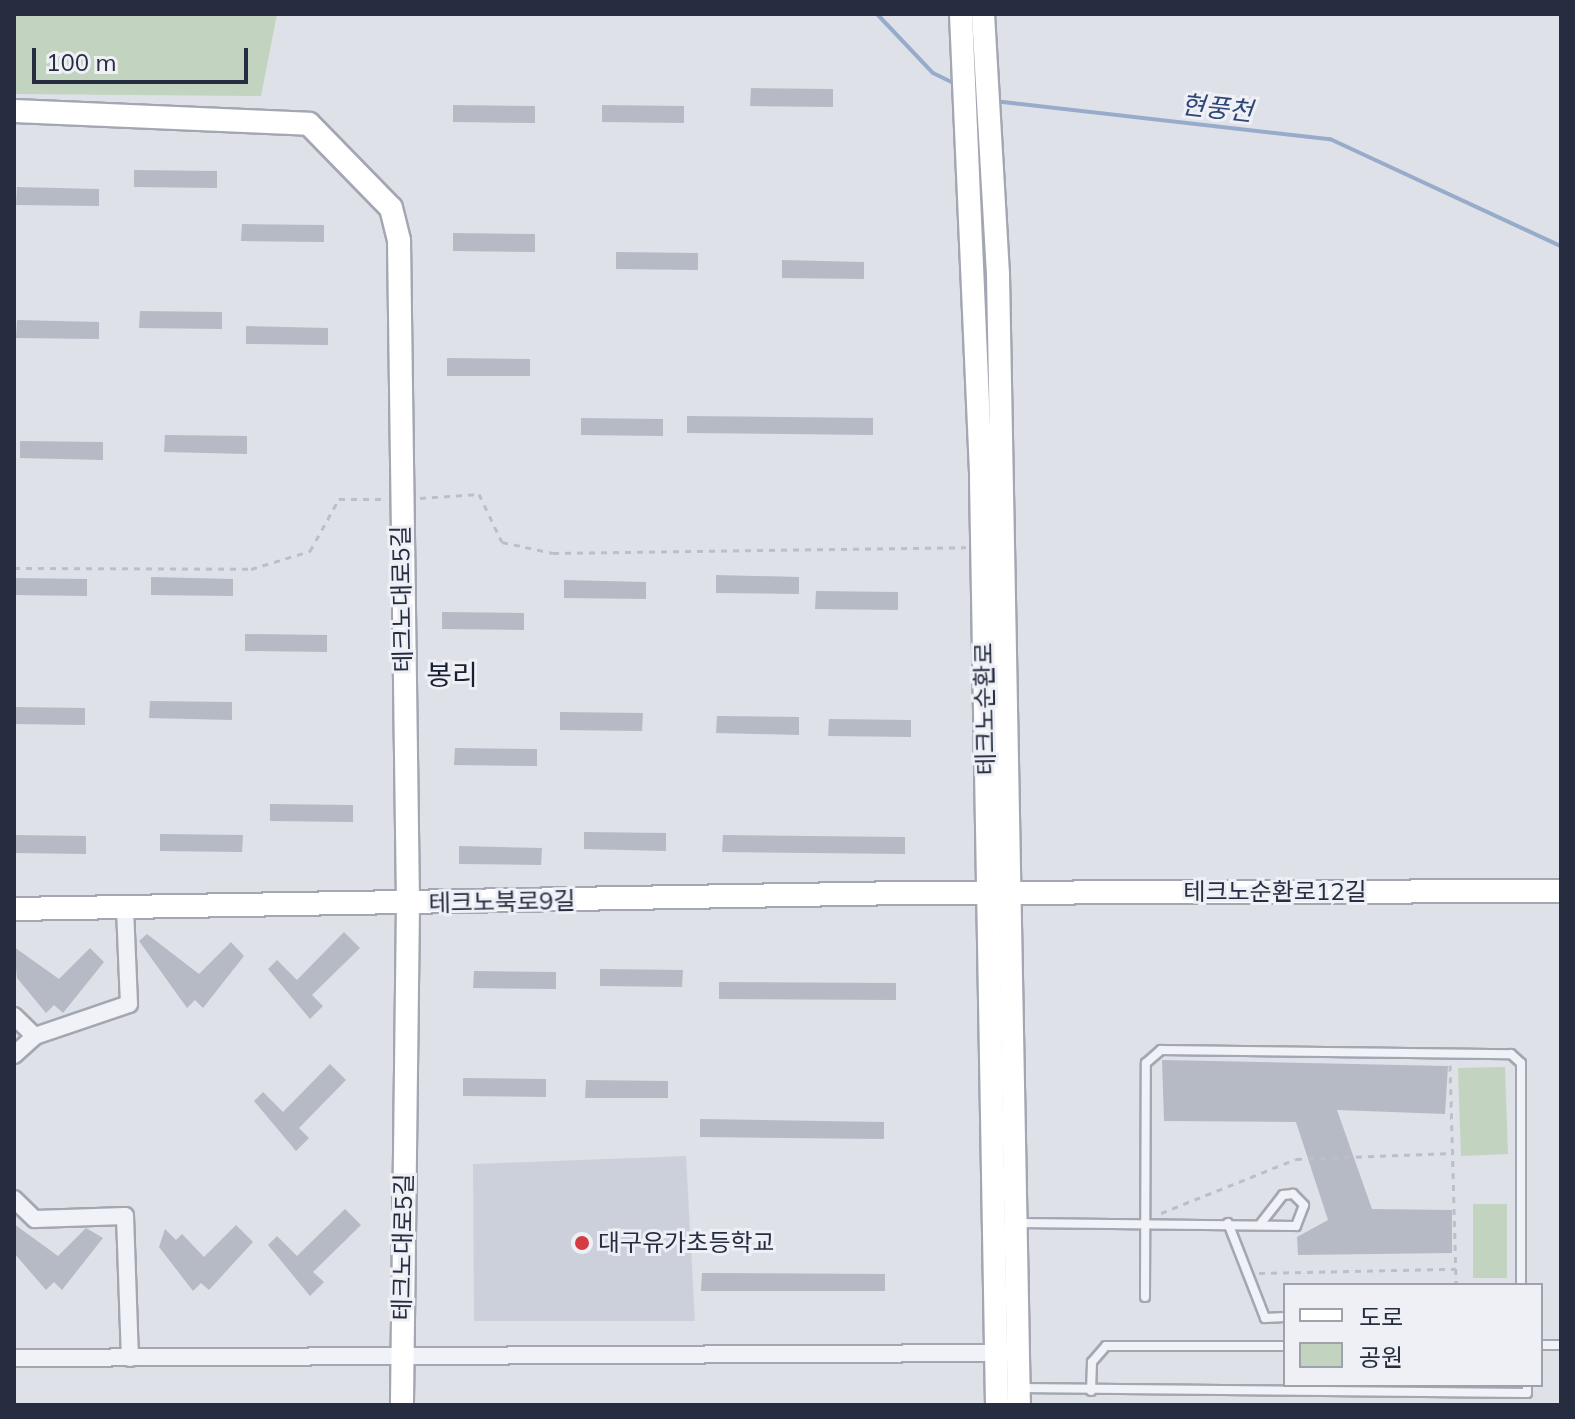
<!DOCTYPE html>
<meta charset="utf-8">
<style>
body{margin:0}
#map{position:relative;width:1575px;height:1419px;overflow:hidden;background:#dee1e8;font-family:Mulish,"Noto Sans KR",sans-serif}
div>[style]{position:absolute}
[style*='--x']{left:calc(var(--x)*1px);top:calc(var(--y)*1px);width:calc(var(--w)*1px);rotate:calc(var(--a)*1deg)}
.built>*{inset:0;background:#ccd0db}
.green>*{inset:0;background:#c2d3bf}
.stream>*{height:4px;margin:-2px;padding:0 2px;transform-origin:2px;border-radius:2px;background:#97abca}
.building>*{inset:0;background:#b5bac5}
.path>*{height:3px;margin-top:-1.5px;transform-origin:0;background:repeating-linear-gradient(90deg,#bcbfc7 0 6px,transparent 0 12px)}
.roads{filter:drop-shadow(2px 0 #a3a7b2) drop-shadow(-2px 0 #a3a7b2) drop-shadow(0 2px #a3a7b2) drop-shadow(0 -2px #a3a7b2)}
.lane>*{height:8px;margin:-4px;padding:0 4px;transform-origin:4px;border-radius:4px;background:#f1f2f7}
.street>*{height:16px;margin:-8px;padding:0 8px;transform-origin:8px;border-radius:8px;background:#f1f2f7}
.secondary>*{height:22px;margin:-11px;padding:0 11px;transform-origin:11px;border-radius:11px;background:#fff}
.dots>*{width:22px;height:22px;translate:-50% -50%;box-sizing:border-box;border:4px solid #eef0f6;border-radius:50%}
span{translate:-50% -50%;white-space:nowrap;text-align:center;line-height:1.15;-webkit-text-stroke:6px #eef0f6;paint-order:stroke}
.street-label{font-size:24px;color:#262d40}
.poi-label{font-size:24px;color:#262d40}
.left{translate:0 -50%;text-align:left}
.water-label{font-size:26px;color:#2f4776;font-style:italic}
.quarter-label{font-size:28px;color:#191f31}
.frame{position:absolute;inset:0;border:16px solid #262d40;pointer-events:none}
.legend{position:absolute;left:1283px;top:1283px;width:260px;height:104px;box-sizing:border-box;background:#eef0f6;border:2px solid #9ea2ad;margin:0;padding:10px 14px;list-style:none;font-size:24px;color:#262d40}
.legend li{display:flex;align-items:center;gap:16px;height:40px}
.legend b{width:40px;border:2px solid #9ea2ad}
.scale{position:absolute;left:32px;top:48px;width:216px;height:36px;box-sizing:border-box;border:4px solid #262d40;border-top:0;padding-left:10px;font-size:24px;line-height:28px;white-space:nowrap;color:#262d40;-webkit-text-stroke:6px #eef0f6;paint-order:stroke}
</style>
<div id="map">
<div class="built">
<div style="clip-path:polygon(686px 1156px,695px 1321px,474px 1321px,473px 1164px)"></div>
</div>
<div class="green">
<div style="clip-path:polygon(14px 14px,277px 14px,261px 96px,14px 94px)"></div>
<div style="clip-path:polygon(1505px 1067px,1508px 1154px,1461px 1156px,1458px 1068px)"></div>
<div style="clip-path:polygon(1473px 1204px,1507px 1204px,1507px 1278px,1473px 1278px)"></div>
</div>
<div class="stream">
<div style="--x:877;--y:14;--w:81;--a:46.5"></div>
<div style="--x:933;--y:73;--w:25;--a:26"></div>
<div style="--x:994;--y:101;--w:338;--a:6.5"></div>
<div style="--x:1330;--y:139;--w:255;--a:24.9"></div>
</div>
<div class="building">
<div style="clip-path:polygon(751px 88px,833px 89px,833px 107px,750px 106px)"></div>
<div style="clip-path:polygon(453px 105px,535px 106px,535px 123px,453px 122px)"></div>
<div style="clip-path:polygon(602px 105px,684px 106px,684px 123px,602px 122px)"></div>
<div style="clip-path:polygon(134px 170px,217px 171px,217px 188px,134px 187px)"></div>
<div style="clip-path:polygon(17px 187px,99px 189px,99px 206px,16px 205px)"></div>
<div style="clip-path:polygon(242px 224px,324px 225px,324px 242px,241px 241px)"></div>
<div style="clip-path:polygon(453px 233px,535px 234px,535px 252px,453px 251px)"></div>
<div style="clip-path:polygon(616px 252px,698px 253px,698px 270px,616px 269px)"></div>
<div style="clip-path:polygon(782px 260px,864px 262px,864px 279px,782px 278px)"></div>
<div style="clip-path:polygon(140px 311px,222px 312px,222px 329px,139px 328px)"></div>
<div style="clip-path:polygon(17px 320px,99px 322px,99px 339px,16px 338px)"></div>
<div style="clip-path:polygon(246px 326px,328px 328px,328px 345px,246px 344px)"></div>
<div style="clip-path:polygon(447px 358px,530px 359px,530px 376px,447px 376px)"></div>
<div style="clip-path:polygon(687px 416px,873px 418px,873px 435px,687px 433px)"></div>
<div style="clip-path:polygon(581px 418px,663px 419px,663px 436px,581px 435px)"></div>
<div style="clip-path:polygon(165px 435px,247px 436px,247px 454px,164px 452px)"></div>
<div style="clip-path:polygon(20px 441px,103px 442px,103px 460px,20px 458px)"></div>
<div style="clip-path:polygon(716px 575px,799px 577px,799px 594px,716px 593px)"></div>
<div style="clip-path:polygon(151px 577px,233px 579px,233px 596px,151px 595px)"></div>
<div style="clip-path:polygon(14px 578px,87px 579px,87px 596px,14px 595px)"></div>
<div style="clip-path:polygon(564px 580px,646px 582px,646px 599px,564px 598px)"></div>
<div style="clip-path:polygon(816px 591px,898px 592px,898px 610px,815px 609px)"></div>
<div style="clip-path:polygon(442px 612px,524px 613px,524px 630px,442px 629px)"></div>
<div style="clip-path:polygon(245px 634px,327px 635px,327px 652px,245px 651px)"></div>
<div style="clip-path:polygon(150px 701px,232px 702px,232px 720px,149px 718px)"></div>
<div style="clip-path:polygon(14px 707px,85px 708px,85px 725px,14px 724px)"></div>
<div style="clip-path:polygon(560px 712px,643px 713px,642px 731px,560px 730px)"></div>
<div style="clip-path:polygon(717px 716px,799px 717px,799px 735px,716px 733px)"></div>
<div style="clip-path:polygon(829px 719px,911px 720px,911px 737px,828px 736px)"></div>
<div style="clip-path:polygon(455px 748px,537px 749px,537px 766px,454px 765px)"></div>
<div style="clip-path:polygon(270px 804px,353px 805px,353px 822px,270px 821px)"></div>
<div style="clip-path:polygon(584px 832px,666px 833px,666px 851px,584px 849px)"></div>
<div style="clip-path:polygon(160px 834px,243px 835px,242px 852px,160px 851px)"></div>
<div style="clip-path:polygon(14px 835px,86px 836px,86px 854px,14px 853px)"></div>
<div style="clip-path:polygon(723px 835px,905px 837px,905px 854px,722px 852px)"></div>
<div style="clip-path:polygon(459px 846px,542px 848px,541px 865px,459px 864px)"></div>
<div style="clip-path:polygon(344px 932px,360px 948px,312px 995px,323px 1006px,310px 1019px,268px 969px,277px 960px,297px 980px)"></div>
<div style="clip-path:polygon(147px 934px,199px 974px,231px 942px,244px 956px,203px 1008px,195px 1000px,187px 1008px,139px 941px)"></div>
<div style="clip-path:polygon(14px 947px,59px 979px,90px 948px,104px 962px,63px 1013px,54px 1005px,46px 1013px,17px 978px)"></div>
<div style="clip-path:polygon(600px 969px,683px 970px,682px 987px,600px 986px)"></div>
<div style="clip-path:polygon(474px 971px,556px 972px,556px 989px,473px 988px)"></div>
<div style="clip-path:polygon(719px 982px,896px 983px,896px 1000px,719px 999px)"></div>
<div style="clip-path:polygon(1162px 1060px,1448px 1066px,1445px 1114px,1337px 1110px,1372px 1209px,1452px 1210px,1452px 1253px,1298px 1255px,1297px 1237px,1328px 1220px,1296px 1122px,1164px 1121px)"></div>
<div style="clip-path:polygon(330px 1064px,346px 1080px,299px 1128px,309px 1138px,296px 1151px,254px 1101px,263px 1092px,283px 1112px)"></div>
<div style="clip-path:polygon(463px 1078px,546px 1079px,546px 1097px,463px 1096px)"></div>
<div style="clip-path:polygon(586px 1080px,668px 1081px,668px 1098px,585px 1098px)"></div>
<div style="clip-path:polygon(700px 1119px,884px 1122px,884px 1139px,700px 1137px)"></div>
<div style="clip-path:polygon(345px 1209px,361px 1225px,313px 1272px,324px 1282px,310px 1296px,268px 1245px,277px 1236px,297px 1256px)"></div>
<div style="clip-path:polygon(14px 1224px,58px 1256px,86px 1228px,103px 1238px,62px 1290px,54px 1282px,46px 1290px,14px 1253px)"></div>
<div style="clip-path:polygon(236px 1225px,253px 1242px,209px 1290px,201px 1283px,193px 1291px,159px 1247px,165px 1229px,176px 1240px,182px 1234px,204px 1257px)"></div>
<div style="clip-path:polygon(702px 1273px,885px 1274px,885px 1291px,701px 1291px)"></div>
</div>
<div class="path">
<div style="--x:420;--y:498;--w:59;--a:-3.9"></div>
<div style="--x:479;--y:494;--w:53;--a:64.4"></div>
<div style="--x:502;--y:542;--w:52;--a:12.2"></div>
<div style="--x:553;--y:553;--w:413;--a:-0.8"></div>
<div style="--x:14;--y:568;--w:237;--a:0.2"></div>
<div style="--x:251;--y:569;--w:62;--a:-17"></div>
<div style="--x:310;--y:551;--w:60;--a:-60.9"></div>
<div style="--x:339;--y:499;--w:46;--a:0"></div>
<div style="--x:1450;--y:1065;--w:220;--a:88.4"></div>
<div style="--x:1161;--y:1213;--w:145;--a:-21.8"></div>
<div style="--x:1296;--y:1159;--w:157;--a:-2.2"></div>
<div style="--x:1259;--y:1273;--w:197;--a:-1.2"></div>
</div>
<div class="roads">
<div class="lane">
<div style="--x:1019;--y:1223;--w:277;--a:0.6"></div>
<div style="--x:1296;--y:1226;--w:22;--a:-69"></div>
<div style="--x:1304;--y:1205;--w:16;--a:-135"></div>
<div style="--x:1293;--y:1194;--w:10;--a:174"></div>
<div style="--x:1283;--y:1195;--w:37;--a:128"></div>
<div style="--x:1228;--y:1223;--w:102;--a:68.7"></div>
<div style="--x:1265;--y:1318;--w:20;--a:-3"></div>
<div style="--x:1145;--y:1297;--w:234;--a:-89.8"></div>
<div style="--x:1146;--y:1063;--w:20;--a:-41"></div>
<div style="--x:1161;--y:1050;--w:350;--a:0.7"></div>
<div style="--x:1511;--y:1054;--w:13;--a:42"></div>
<div style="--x:1521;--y:1063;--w:222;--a:90"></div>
<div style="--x:1541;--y:1345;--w:20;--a:0"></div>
<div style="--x:1019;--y:1388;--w:508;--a:0.56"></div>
<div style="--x:1527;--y:1393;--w:8;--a:-90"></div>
<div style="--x:1091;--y:1391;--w:29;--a:-88"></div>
<div style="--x:1092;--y:1362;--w:21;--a:-49"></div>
<div style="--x:1106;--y:1346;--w:179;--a:0"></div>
</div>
<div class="street">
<div style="--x:14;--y:1016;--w:29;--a:44"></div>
<div style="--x:14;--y:1055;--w:28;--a:-42"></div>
<div style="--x:35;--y:1036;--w:99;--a:-18.8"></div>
<div style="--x:129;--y:1004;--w:95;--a:-92.4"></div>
<div style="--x:14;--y:1199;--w:29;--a:44"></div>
<div style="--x:35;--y:1219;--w:90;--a:-1.9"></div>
<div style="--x:125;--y:1216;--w:142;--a:88"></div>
<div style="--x:14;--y:1358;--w:983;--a:-0.29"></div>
</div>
<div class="secondary">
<div style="--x:961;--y:14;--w:465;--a:87.5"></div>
<div style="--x:981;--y:479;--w:926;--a:89.01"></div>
<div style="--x:983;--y:14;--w:261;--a:86.7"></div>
<div style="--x:998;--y:275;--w:1130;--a:88.94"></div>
<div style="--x:14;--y:111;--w:295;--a:2.5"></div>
<div style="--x:309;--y:124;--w:117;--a:45.7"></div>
<div style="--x:391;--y:208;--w:34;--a:76"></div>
<div style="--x:399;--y:241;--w:663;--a:89.22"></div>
<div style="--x:408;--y:904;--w:501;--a:90.69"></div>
<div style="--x:14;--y:909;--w:892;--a:-1.03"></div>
<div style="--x:906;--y:893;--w:655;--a:-0.17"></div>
</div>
</div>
<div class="dots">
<div style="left:582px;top:1243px;background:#d43c44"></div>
</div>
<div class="street-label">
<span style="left:402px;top:599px;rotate:-91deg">테크노대로5길</span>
<span style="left:985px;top:709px;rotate:-91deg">테크노순환로</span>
<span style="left:1275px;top:892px">테크노순환로12길</span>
<span style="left:502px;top:902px;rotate:-1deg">테크노북로9길</span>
<span style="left:403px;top:1247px;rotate:-89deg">테크노대로5길</span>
</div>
<div class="poi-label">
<span class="left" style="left:598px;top:1243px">대구유가초등학교</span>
</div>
<div class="water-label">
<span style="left:1217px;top:108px;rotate:6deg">현풍천</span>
</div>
<div class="quarter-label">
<span style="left:452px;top:675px">봉리</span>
</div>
<div class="frame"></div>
<ul class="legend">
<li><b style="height:10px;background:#fff"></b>도로</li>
<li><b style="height:22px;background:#c2d3bf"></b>공원</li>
</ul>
<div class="scale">100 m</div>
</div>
